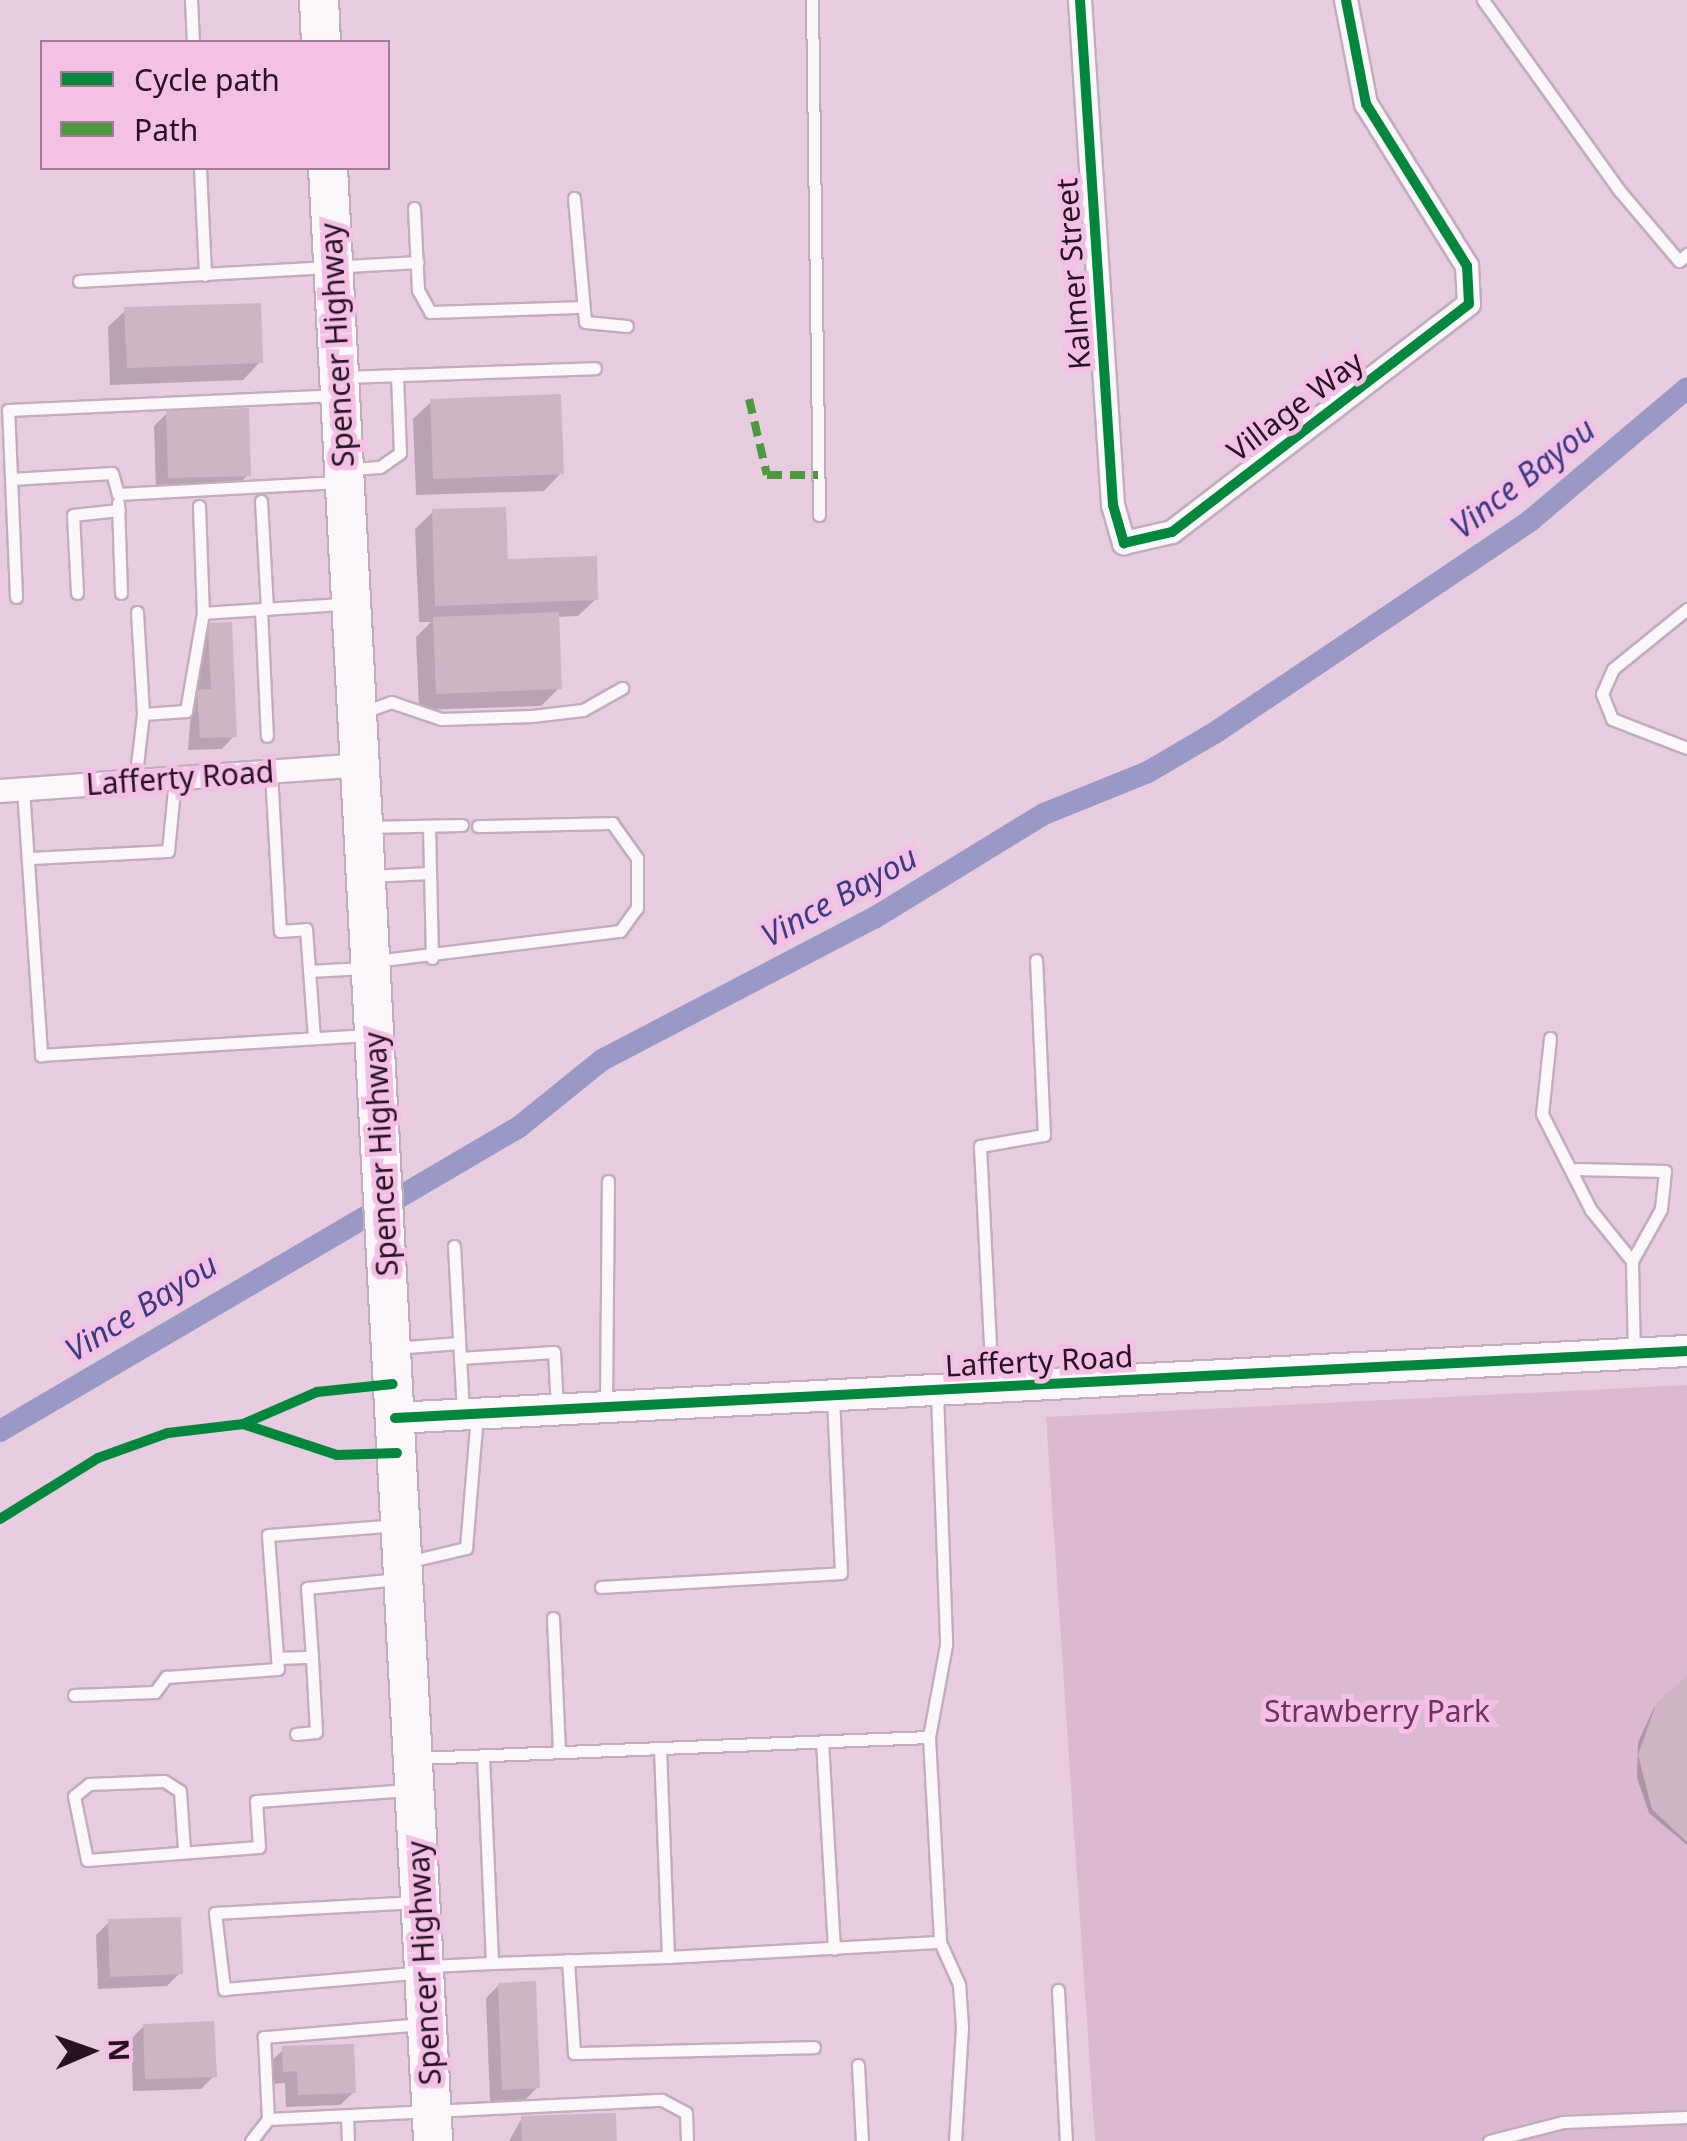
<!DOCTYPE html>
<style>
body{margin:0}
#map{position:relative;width:1687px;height:2141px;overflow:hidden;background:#e8cce0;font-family:"Noto Sans",sans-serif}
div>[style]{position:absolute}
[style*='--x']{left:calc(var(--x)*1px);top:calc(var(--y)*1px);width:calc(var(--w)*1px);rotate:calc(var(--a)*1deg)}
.green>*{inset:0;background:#dab9d1}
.shadow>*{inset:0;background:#0003}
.canal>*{height:22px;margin:-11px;padding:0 11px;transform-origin:11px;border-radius:11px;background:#9a98c5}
.building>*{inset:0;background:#cfb5c3}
.roads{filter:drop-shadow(2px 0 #c2adbc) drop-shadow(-2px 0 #c2adbc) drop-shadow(0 2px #c2adbc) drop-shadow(0 -2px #c2adbc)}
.service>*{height:11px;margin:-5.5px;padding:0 5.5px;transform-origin:5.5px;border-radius:5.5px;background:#fcf7fa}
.minor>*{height:22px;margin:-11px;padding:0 11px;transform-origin:11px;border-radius:11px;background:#fcf7fa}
.tertiary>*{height:30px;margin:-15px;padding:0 15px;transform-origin:15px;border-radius:15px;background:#fcf7fa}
.primary>*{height:38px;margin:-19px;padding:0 19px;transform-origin:19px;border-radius:19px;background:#fcf7fa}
.quiet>*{height:8px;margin-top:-4px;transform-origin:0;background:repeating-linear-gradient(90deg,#4e983f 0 15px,transparent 0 23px)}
.cycleway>*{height:10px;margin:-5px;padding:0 5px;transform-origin:5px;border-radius:5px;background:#00873e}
span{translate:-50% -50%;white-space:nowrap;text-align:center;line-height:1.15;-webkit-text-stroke:10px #f4c0e6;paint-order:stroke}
.street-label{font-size:30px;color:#261321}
.park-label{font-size:30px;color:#733064}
.water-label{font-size:32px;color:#383c82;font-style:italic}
.legend{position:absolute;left:40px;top:40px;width:350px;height:130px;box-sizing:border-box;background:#f4c0e6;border:2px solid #a27b97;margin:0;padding:12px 18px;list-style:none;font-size:30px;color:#261321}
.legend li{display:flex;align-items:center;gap:20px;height:50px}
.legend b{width:50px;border:2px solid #a27b97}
.north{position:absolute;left:40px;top:2001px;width:100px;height:100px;-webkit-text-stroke:8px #f4c0e6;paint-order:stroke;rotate:88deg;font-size:28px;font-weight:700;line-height:40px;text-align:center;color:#261321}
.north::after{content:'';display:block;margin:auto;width:35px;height:45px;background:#261321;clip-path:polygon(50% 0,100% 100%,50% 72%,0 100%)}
</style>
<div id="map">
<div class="green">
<div style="clip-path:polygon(1687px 1385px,1687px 2141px,1095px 2141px,1046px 1417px)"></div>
</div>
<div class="shadow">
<div style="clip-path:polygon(126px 310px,260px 362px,243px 380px,110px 385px,108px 327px)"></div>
<div style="clip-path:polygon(431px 402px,561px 473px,544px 491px,416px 495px,413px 419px)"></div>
<div style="clip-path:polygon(167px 413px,248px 475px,235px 488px,156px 490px,154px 426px)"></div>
<div style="clip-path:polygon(433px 512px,506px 562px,596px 599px,578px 616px,557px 617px,559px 688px,541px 706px,419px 710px,416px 637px,431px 622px,419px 622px,415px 529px)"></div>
<div style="clip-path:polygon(210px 625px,234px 736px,222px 749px,188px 750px,197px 638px)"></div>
<div style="clip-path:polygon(1685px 1680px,1687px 1679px,1687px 1845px,1649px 1813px,1637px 1778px,1638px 1742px,1654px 1708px)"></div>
<div style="clip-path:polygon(109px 1922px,180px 1973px,167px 1986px,98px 1989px,96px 1935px)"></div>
<div style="clip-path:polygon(499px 1985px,538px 2087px,525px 2100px,490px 2101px,486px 1998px)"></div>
<div style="clip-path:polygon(144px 2026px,214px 2076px,201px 2089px,133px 2091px,131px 2039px)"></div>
<div style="clip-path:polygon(284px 2049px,354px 2092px,340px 2105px,286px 2107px,285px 2083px,271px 2084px,270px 2062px)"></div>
<div style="clip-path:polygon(522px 2118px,615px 2141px,509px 2141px)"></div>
</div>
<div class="canal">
<div style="--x:0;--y:1431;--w:601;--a:-30.36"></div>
<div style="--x:519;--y:1127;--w:107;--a:-38.9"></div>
<div style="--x:602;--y:1060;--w:307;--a:-27.6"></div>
<div style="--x:874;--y:918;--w:199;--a:-31.5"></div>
<div style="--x:1044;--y:814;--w:112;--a:-22"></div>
<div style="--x:1148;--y:772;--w:79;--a:-30.5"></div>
<div style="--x:1216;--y:732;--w:380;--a:-33.9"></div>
<div style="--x:1531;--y:520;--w:204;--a:-40.2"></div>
</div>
<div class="building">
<div style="clip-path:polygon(261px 303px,263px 363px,127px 368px,124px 307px)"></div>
<div style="clip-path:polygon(561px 394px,564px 474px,433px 479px,430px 399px)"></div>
<div style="clip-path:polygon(249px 408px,251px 476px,168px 478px,166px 410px)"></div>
<div style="clip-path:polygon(506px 507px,508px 559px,597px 556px,598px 600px,435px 606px,432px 509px)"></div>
<div style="clip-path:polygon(559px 612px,562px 689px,436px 694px,433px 617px)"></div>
<div style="clip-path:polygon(232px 622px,237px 737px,200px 738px,197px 690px,211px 689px,208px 623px)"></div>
<div style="clip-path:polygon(1687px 1676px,1687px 1842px,1652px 1809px,1638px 1755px,1657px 1702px)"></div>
<div style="clip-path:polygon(181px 1917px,183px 1974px,110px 1977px,108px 1919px)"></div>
<div style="clip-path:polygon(536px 1981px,540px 2088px,502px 2090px,498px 1983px)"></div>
<div style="clip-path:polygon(214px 2021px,217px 2077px,145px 2079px,143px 2024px)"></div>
<div style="clip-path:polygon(354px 2044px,356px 2093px,298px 2095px,297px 2071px,283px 2072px,282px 2046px)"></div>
<div style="clip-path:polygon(616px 2113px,617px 2141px,522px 2141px,521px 2116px)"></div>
</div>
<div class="roads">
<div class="service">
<div style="--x:191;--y:0;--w:42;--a:87.3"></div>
<div style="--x:812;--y:0;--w:515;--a:89.22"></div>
<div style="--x:1483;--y:0;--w:234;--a:54.4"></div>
<div style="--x:1619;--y:190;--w:93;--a:49.8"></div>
<div style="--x:1679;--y:261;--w:11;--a:-41"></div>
<div style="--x:200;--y:168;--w:107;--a:87.3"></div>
<div style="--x:574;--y:198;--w:124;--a:84.9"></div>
<div style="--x:585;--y:322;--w:42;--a:5.4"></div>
<div style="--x:414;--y:208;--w:82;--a:87.2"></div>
<div style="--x:418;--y:290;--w:25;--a:61"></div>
<div style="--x:430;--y:312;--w:149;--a:-1.9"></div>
<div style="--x:79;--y:281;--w:339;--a:-3.2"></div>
<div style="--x:343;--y:377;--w:252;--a:-2"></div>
<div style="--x:352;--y:469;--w:28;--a:-4"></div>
<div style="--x:380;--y:467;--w:24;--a:-35"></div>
<div style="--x:400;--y:453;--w:78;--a:-92.2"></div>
<div style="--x:11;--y:479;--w:101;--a:-3.4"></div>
<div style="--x:112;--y:473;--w:22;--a:74"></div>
<div style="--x:118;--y:494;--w:222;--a:-3.1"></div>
<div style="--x:261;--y:501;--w:108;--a:86.8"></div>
<div style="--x:118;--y:503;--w:90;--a:88.1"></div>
<div style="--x:199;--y:506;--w:107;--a:87.9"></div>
<div style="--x:77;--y:593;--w:78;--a:-92.9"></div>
<div style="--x:73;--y:515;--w:46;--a:-6.2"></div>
<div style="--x:16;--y:597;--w:187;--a:-92.4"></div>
<div style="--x:8;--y:410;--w:328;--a:-2.6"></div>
<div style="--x:1687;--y:609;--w:95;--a:141"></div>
<div style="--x:1613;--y:669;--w:27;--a:114"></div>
<div style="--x:1602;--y:694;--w:27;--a:68"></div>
<div style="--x:1612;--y:719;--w:80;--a:21.1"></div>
<div style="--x:261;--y:610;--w:126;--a:87.3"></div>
<div style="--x:137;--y:612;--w:102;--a:86.6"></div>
<div style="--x:361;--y:713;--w:32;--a:-20"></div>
<div style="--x:391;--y:702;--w:53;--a:18.8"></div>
<div style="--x:441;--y:719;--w:91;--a:-1.9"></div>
<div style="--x:532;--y:716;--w:51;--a:-6.7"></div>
<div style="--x:583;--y:710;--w:45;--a:-29.4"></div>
<div style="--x:271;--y:772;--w:159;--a:86.8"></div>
<div style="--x:280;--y:931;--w:26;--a:-4"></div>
<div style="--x:306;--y:929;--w:109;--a:85.8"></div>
<div style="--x:135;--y:782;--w:68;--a:-83.3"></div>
<div style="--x:143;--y:714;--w:43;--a:-4"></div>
<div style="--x:186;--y:711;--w:99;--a:-80.2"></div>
<div style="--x:203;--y:613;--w:141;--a:-3.7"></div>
<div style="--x:23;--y:789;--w:267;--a:86.1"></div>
<div style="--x:41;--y:1055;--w:330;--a:-3.5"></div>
<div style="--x:429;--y:826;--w:132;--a:88.7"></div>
<div style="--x:366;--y:827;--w:96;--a:-1.2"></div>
<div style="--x:31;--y:858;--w:137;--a:-2.9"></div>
<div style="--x:168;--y:851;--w:72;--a:-84.4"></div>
<div style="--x:369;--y:876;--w:61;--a:-2.8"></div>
<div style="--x:375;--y:961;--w:247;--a:-7"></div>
<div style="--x:620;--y:931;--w:29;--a:-54"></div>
<div style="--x:637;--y:908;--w:50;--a:-90"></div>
<div style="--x:637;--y:858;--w:43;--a:-125.5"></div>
<div style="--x:612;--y:823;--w:134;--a:178.7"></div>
<div style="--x:309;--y:971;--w:56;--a:-3.1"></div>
<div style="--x:1550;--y:1038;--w:76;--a:96"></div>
<div style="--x:1542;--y:1114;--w:108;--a:63"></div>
<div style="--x:1591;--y:1210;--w:65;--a:51.2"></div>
<div style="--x:1632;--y:1261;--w:92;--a:88.8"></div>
<div style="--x:1576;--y:1169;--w:89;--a:1.3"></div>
<div style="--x:1665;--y:1171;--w:38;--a:96"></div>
<div style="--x:1661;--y:1209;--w:60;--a:119.1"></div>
<div style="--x:454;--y:1246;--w:165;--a:86.9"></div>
<div style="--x:394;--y:1348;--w:65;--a:-4.4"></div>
<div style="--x:460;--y:1358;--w:94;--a:-3.7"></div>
<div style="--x:554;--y:1352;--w:56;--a:86.9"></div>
<div style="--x:992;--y:1384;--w:238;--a:-92.9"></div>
<div style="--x:980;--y:1146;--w:65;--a:-9.8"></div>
<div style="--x:1044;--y:1135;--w:175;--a:-92.6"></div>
<div style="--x:937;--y:1394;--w:251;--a:87.9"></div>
<div style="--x:946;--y:1645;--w:94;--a:100.5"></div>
<div style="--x:929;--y:1737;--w:205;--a:86.9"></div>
<div style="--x:940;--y:1942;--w:46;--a:65.7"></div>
<div style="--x:959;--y:1984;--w:43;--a:86"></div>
<div style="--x:962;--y:2027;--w:114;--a:93.5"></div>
<div style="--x:606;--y:1403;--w:222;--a:-89.5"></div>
<div style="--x:407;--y:1562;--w:61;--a:-13.3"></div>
<div style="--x:466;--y:1548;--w:133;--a:-85.3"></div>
<div style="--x:601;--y:1587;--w:240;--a:-3.3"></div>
<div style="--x:841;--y:1573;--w:177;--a:-92.6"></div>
<div style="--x:553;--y:1618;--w:134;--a:87.4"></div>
<div style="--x:277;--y:1658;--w:35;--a:-2"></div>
<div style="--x:312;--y:1657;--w:69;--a:-94.1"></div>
<div style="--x:307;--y:1588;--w:92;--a:-5.6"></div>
<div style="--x:74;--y:1695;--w:81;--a:-2.1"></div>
<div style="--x:155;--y:1692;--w:19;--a:-54"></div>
<div style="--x:166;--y:1677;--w:112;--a:-4.1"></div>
<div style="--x:278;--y:1669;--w:134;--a:-94.3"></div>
<div style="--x:268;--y:1535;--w:129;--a:-4.4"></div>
<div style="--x:296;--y:1734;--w:20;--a:-6"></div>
<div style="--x:316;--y:1732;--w:75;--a:-93.1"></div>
<div style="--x:822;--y:1741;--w:208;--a:86.7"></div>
<div style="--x:483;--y:1755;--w:208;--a:87.5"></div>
<div style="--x:492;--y:1963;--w:176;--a:-2"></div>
<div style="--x:668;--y:1957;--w:209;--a:-92.2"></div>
<div style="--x:419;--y:1758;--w:510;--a:-2.36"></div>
<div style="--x:184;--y:1850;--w:59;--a:-93.9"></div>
<div style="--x:180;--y:1791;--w:19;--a:-148"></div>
<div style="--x:164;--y:1781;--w:75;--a:177.7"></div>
<div style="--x:89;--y:1784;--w:19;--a:141"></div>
<div style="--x:74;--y:1796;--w:65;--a:78.5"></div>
<div style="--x:87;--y:1860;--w:172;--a:-4.3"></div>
<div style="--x:259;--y:1847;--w:46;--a:-93.7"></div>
<div style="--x:256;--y:1801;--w:154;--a:-4.1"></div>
<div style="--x:416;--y:1902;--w:201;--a:176.9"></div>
<div style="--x:215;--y:1913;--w:77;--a:83.2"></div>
<div style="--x:224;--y:1989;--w:193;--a:-4.8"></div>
<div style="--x:668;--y:1957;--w:272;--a:-3.2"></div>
<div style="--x:568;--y:1960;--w:93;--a:86.3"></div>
<div style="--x:574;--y:2053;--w:240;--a:-1.4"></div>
<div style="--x:431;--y:1966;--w:61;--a:-2.8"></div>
<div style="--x:1058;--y:1990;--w:151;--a:87"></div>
<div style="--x:423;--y:2024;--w:160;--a:175.3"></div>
<div style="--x:264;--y:2037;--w:82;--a:87.2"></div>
<div style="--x:268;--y:2119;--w:394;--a:-2.8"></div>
<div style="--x:662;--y:2100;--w:27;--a:28"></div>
<div style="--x:686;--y:2113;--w:28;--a:88"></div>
<div style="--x:858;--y:2065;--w:76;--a:87"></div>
<div style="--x:347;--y:2116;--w:25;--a:88"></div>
<div style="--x:251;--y:2141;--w:28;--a:-52"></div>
<div style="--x:1489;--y:2141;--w:76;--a:-14.4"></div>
<div style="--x:1563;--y:2122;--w:124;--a:-2.3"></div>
</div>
<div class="minor">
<div style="--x:1080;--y:0;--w:506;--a:86.26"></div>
<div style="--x:1113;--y:505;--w:40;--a:74"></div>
<div style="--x:1124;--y:543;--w:49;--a:-12.9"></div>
<div style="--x:1172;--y:532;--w:374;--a:-37.5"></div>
<div style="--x:1469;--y:304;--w:38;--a:-93"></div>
<div style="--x:1467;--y:266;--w:191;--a:-121.9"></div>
<div style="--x:1366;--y:104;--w:106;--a:-100.9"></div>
<div style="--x:0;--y:791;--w:361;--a:-4.1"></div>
</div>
<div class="tertiary">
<div style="--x:395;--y:1418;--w:1294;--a:-2.97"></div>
</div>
<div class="primary">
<div style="--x:319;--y:0;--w:42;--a:87.3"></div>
<div style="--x:328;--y:168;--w:1976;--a:86.95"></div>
</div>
</div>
<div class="quiet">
<div style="--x:749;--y:399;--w:78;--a:76.7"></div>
<div style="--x:767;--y:475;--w:51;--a:0"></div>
</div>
<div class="cycleway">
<div style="--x:1080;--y:0;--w:506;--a:86.26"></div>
<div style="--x:1113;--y:505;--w:40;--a:74"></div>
<div style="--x:1124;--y:543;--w:49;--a:-12.9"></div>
<div style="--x:1172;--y:532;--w:374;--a:-37.5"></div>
<div style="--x:1469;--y:304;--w:38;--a:-93"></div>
<div style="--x:1467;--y:266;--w:191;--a:-121.9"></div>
<div style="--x:1366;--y:104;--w:106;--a:-100.9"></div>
<div style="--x:395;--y:1418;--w:1294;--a:-2.97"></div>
<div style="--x:243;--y:1424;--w:81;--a:-23.4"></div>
<div style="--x:317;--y:1392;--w:76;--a:-6"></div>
<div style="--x:0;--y:1519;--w:115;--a:-31.9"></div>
<div style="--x:98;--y:1458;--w:74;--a:-19.7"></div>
<div style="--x:168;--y:1433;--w:76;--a:-6.8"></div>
<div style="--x:243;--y:1424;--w:99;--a:18.3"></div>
<div style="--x:337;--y:1455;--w:60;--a:-1.9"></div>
</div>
<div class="street-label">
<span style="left:1073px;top:274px;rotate:-94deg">Kalmer Street</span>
<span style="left:337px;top:345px;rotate:-93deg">Spencer Highway</span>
<span style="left:1295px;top:406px;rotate:-37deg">Village Way</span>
<span style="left:180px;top:778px;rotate:-4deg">Lafferty Road</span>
<span style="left:381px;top:1154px;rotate:-93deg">Spencer Highway</span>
<span style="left:1039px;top:1361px;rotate:-3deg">Lafferty Road</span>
<span style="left:424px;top:1963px;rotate:-93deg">Spencer Highway</span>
</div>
<div class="park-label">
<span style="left:1377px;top:1711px">Strawberry Park</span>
</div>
<div class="water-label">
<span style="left:1523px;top:478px;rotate:-38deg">Vince Bayou</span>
<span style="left:839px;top:896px;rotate:-29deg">Vince Bayou</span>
<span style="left:141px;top:1307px;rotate:-32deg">Vince Bayou</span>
</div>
<ul class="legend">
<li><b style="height:12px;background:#00873e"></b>Cycle path</li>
<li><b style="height:12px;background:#4e983f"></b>Path</li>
</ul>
<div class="north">N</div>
</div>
